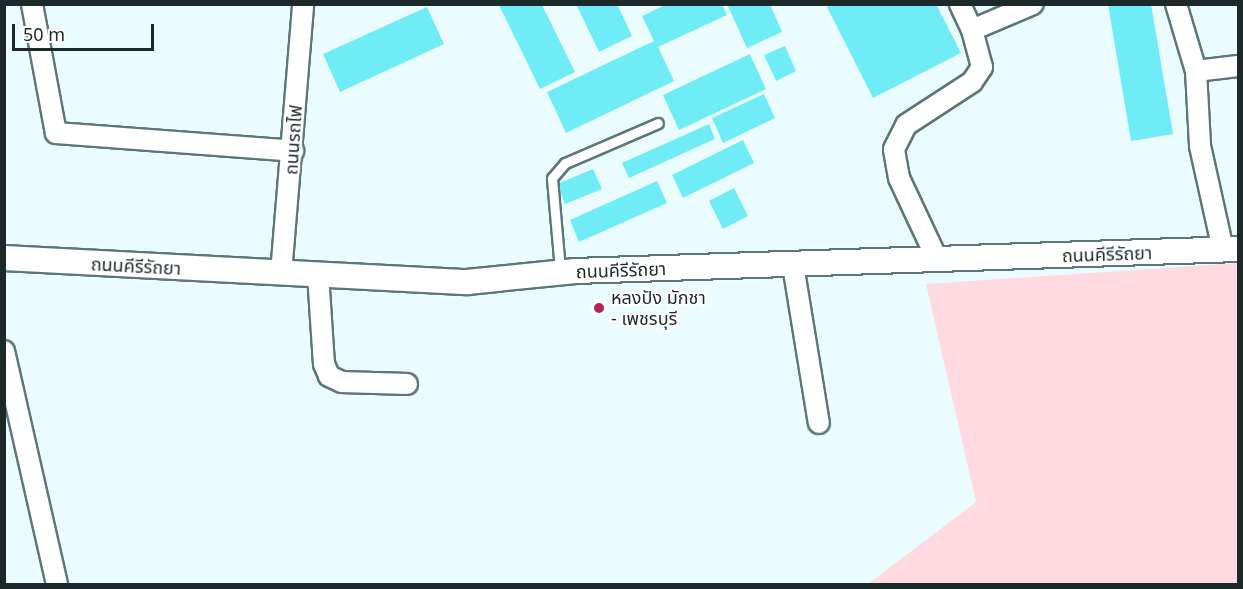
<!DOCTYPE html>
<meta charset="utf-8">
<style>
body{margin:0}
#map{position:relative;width:1243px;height:589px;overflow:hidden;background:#eafcfe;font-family:"Noto Sans","Noto Sans Thai",sans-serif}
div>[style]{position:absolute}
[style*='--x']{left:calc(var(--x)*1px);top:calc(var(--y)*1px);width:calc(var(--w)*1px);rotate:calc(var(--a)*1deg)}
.green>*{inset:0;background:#ffdbe1}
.building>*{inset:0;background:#70ecf7}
.roads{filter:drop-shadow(2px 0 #5c777a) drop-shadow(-2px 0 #5c777a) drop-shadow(0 2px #5c777a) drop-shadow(0 -2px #5c777a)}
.service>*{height:9px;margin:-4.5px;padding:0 4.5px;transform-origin:4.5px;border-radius:4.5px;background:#fff}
.minor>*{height:20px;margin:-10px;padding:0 10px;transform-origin:10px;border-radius:10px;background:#fff}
.tertiary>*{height:24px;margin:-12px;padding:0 12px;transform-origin:12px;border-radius:12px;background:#fff}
.dots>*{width:16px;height:16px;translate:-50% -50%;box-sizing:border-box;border:3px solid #fff;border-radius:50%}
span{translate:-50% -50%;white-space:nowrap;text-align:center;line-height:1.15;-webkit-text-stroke:4.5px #fff;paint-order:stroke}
.street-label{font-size:18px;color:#1d2829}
.poi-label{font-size:18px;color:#1d2829}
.left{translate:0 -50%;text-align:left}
.frame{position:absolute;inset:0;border:6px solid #1d2829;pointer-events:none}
.scale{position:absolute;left:12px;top:24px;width:142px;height:27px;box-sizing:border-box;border:3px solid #1d2829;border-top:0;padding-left:8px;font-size:18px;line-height:21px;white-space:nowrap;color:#1d2829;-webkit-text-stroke:4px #fff;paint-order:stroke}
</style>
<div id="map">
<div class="green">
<div style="clip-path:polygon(1238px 263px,1238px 584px,868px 584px,976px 502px,926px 284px)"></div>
</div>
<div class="building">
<div style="clip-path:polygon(576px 4px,617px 4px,632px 36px,599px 52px)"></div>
<div style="clip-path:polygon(667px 4px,722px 4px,727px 15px,658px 47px,674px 81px,566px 133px,547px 92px,654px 41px,642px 16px)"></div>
<div style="clip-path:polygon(727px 4px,770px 4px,782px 32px,747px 48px)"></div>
<div style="clip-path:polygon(832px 4px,936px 4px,961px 53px,873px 98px,827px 7px)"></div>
<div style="clip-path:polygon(1108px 4px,1151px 4px,1173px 134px,1131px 141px)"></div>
<div style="clip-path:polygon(499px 5px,542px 5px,575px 72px,540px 89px)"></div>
<div style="clip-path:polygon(427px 7px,444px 44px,340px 92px,323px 54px)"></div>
<div style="clip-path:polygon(785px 46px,796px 71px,776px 81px,764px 55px)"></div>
<div style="clip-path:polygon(750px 54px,766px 89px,679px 130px,663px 95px)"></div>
<div style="clip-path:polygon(764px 94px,775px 118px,723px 143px,712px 118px)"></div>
<div style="clip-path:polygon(709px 124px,715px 139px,629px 178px,622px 163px)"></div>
<div style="clip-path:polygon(743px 140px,754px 163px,683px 198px,672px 175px)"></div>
<div style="clip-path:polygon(593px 169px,602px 189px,565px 204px,557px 184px)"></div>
<div style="clip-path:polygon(657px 181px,667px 203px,579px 242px,570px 220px)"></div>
<div style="clip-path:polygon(734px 188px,748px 216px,723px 229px,709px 201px)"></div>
</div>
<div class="roads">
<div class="service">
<div style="--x:560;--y:270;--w:92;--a:-95"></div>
<div style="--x:552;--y:178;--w:20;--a:-49"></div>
<div style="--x:565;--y:163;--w:101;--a:-23.3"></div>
</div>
<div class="minor">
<div style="--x:32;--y:4;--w:131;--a:79.5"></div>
<div style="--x:56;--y:133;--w:238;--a:4.3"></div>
<div style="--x:1176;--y:4;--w:70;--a:73.4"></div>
<div style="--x:1196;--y:71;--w:75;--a:86.9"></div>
<div style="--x:1200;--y:146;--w:107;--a:77.5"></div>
<div style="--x:972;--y:30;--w:66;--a:-23.1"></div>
<div style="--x:1196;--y:71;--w:42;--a:-6.8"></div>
<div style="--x:937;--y:259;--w:89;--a:-115.1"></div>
<div style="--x:899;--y:178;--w:29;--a:-100"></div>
<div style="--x:894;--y:149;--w:27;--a:-63"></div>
<div style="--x:906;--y:125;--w:79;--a:-33.1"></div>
<div style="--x:972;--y:82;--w:18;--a:-56"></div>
<div style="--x:982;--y:67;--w:38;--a:-105"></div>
<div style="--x:972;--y:30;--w:29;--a:-115"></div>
<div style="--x:793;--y:265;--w:160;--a:80.7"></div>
<div style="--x:281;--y:274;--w:271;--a:-85.3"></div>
<div style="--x:318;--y:274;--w:90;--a:86.2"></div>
<div style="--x:324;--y:364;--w:13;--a:67"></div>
<div style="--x:329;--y:376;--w:14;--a:25"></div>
<div style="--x:342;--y:382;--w:65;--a:1.8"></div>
<div style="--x:4;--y:351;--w:239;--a:77.2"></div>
</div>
<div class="tertiary">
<div style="--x:4;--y:258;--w:464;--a:3"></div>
<div style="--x:467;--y:282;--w:109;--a:-5.8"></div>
<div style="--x:575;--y:271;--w:663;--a:-1.9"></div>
</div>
</div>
<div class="dots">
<div style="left:599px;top:308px;background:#b32453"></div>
</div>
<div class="street-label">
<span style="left:293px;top:140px;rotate:-86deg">ถนนรถไฟ</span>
<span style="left:1107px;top:254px;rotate:-2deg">ถนนคีรีรัถยา</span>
<span style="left:136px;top:266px;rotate:3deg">ถนนคีรีรัถยา</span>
<span style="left:621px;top:270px;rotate:-2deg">ถนนคีรีรัถยา</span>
</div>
<div class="poi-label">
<span class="left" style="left:611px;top:308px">หลงปัง มักชา<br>- เพชรบุรี</span>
</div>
<div class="frame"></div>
<div class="scale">50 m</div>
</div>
